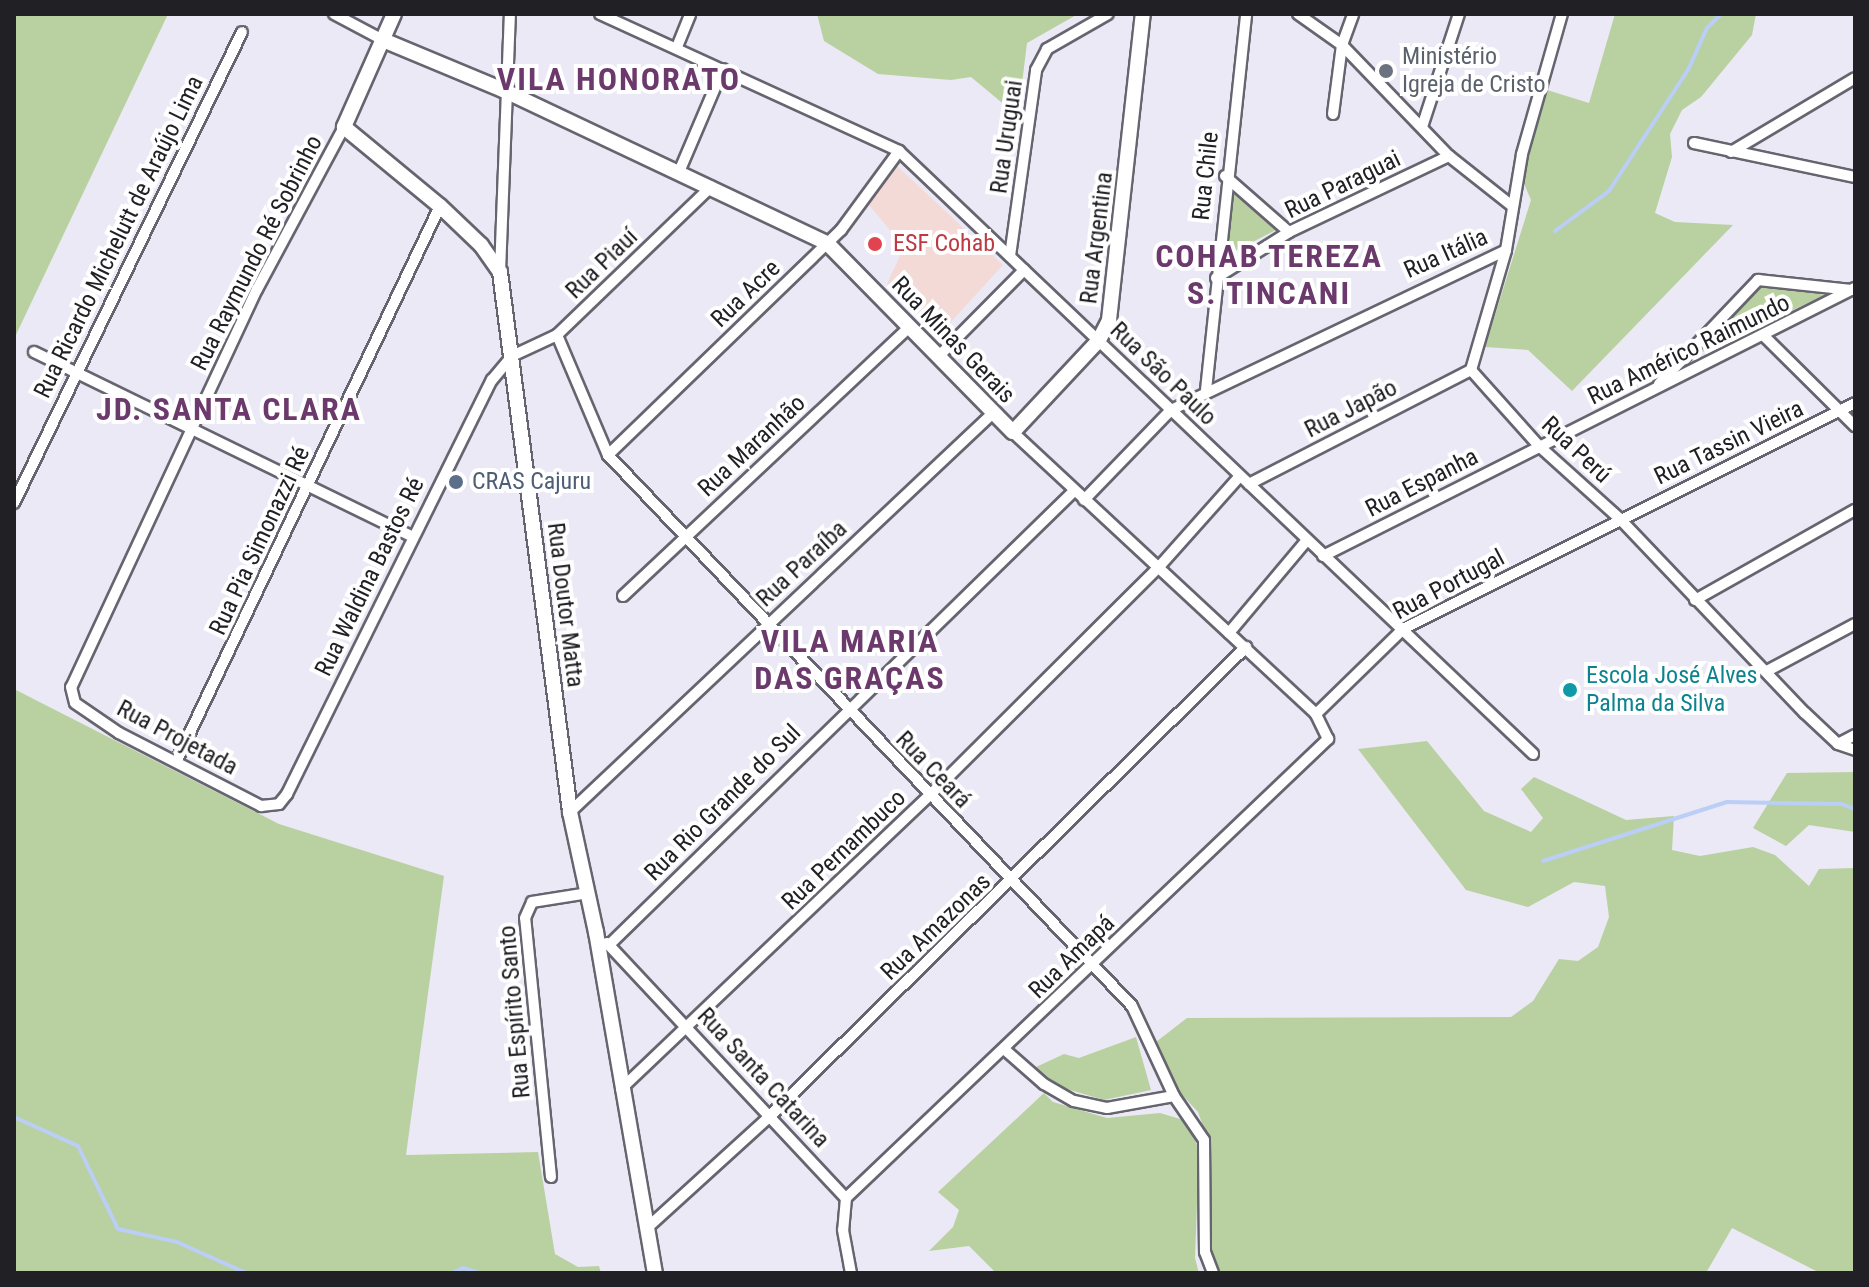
<!DOCTYPE html>
<meta charset="utf-8">
<style>
body{margin:0}
#map{position:relative;width:1869px;height:1287px;overflow:hidden;background:#eae9f5;font-family:"Roboto Condensed",sans-serif}
div>[style]{position:absolute}
[style*='--x']{left:calc(var(--x)*1px);top:calc(var(--y)*1px);width:calc(var(--w)*1px);rotate:calc(var(--a)*1deg)}
.education>*{inset:0;background:#f4dad6}
.green>*{inset:0;background:#b9d1a0}
.stream>*{height:4px;margin:-2px;padding:0 2px;transform-origin:2px;border-radius:2px;background:#bacef6}
.roads{filter:drop-shadow(2px 0 #66656f) drop-shadow(-2px 0 #66656f) drop-shadow(0 2px #66656f) drop-shadow(0 -2px #66656f)}
.street>*{height:10px;margin:-5px;padding:0 5px;transform-origin:5px;border-radius:5px;background:#fff}
.secondary>*{height:14px;margin:-7px;padding:0 7px;transform-origin:7px;border-radius:7px;background:#fff}
.dots>*{width:22px;height:22px;translate:-50% -50%;box-sizing:border-box;border:4px solid #fff;border-radius:50%}
span{translate:-50% -50%;white-space:nowrap;text-align:center;line-height:1.15;-webkit-text-stroke:8px #fff;paint-order:stroke}
.worship-label{font-size:24px;color:#5b616d}
.left{translate:0 -50%;text-align:left}
.street-label{font-size:24px;color:#212025}
.health-label{font-size:24px;color:#be3a42}
.service-label{font-size:24px;color:#4e5e75}
.culture-label{font-size:24px;color:#0d838f}
.district-label{font-size:32px;color:#6b396b;font-weight:700;letter-spacing:2px}
.frame{position:absolute;inset:0;border:16px solid #212025;pointer-events:none}
</style>
<div id="map">
<div class="education">
<div style="clip-path:polygon(895px 164px,1003px 265px,939px 335px,887px 284px,904px 247px,869px 205px)"></div>
</div>
<div class="green">
<div style="clip-path:polygon(14px 14px,168px 14px,14px 339px)"></div>
<div style="clip-path:polygon(817px 14px,1078px 14px,1027px 43px,1018px 116px,971px 77px,951px 80px,878px 74px,824px 41px)"></div>
<div style="clip-path:polygon(1615px 14px,1756px 14px,1752px 35px,1701px 97px,1682px 110px,1670px 134px,1672px 157px,1655px 213px,1675px 222px,1733px 225px,1572px 391px,1528px 350px,1485px 347px,1531px 200px,1522px 179px,1547px 90px,1589px 103px)"></div>
<div style="clip-path:polygon(1228px 189px,1276px 230px,1231px 253px,1223px 247px)"></div>
<div style="clip-path:polygon(1763px 282px,1825px 295px,1698px 354px,1697px 344px)"></div>
<div style="clip-path:polygon(14px 689px,279px 824px,444px 876px,406px 1155px,538px 1152px,555px 1254px,578px 1267px,599px 1266px,601px 1273px,14px 1273px)"></div>
<div style="clip-path:polygon(1427px 741px,1484px 811px,1531px 832px,1543px 818px,1521px 789px,1534px 777px,1626px 820px,1674px 816px,1672px 850px,1700px 856px,1753px 847px,1775px 855px,1809px 886px,1819px 869px,1855px 868px,1855px 1273px,1820px 1273px,1732px 1228px,1706px 1273px,1218px 1273px,1207px 1256px,1211px 1148px,1198px 1112px,1172px 1084px,1156px 1042px,1187px 1018px,1511px 1017px,1533px 1001px,1559px 959px,1578px 961px,1598px 947px,1609px 917px,1605px 886px,1574px 882px,1528px 907px,1466px 890px,1358px 749px)"></div>
<div style="clip-path:polygon(1855px 772px,1855px 832px,1809px 825px,1786px 846px,1753px 828px,1787px 773px)"></div>
<div style="clip-path:polygon(1136px 1037px,1151px 1090px,1104px 1100px,1060px 1087px,1036px 1067px,1064px 1054px,1079px 1058px)"></div>
<div style="clip-path:polygon(1044px 1093px,1053px 1102px,1107px 1118px,1160px 1113px,1187px 1121px,1199px 1150px,1195px 1258px,1199px 1273px,996px 1273px,969px 1246px,929px 1251px,953px 1227px,959px 1210px,938px 1192px)"></div>
</div>
<div class="stream">
<div style="--x:1555;--y:231;--w:67;--a:-36.5"></div>
<div style="--x:1609;--y:191;--w:145;--a:-56.9"></div>
<div style="--x:1688;--y:70;--w:46;--a:-65.7"></div>
<div style="--x:1707;--y:28;--w:20;--a:-45"></div>
<div style="--x:1543;--y:861;--w:193;--a:-17.8"></div>
<div style="--x:1727;--y:802;--w:115;--a:1"></div>
<div style="--x:1842;--y:804;--w:14;--a:21"></div>
<div style="--x:14;--y:1117;--w:70;--a:24.4"></div>
<div style="--x:78;--y:1146;--w:92;--a:64.3"></div>
<div style="--x:118;--y:1229;--w:60;--a:12.4"></div>
<div style="--x:177;--y:1242;--w:76;--a:24.2"></div>
<div style="--x:452;--y:1273;--w:12;--a:-24"></div>
<div style="--x:463;--y:1268;--w:17;--a:17"></div>
</div>
<div class="roads">
<div class="street">
<div style="--x:334;--y:14;--w:55;--a:28"></div>
<div style="--x:600;--y:14;--w:329;--a:24.6"></div>
<div style="--x:899;--y:151;--w:875;--a:43.56"></div>
<div style="--x:1298;--y:14;--w:54;--a:35.2"></div>
<div style="--x:1342;--y:45;--w:154;--a:46.1"></div>
<div style="--x:1449;--y:156;--w:80;--a:38.4"></div>
<div style="--x:677;--y:47;--w:35;--a:-68"></div>
<div style="--x:1333;--y:114;--w:70;--a:-82.6"></div>
<div style="--x:1342;--y:45;--w:33;--a:-70"></div>
<div style="--x:344;--y:127;--w:184;--a:118.2"></div>
<div style="--x:257;--y:289;--w:439;--a:115"></div>
<div style="--x:71;--y:687;--w:16;--a:76"></div>
<div style="--x:75;--y:703;--w:53;--a:34.3"></div>
<div style="--x:119;--y:733;--w:160;--a:27.2"></div>
<div style="--x:261;--y:806;--w:18;--a:-6"></div>
<div style="--x:279;--y:804;--w:13;--a:-51"></div>
<div style="--x:287;--y:794;--w:462;--a:-63.7"></div>
<div style="--x:492;--y:380;--w:31;--a:-50"></div>
<div style="--x:512;--y:356;--w:50;--a:-25"></div>
<div style="--x:557;--y:335;--w:214;--a:-43.9"></div>
<div style="--x:1422;--y:127;--w:119;--a:-71.9"></div>
<div style="--x:1694;--y:143;--w:165;--a:11.9"></div>
<div style="--x:1731;--y:152;--w:144;--a:-30.8"></div>
<div style="--x:679;--y:172;--w:112;--a:-66.9"></div>
<div style="--x:1225;--y:176;--w:85;--a:41.2"></div>
<div style="--x:1010;--y:256;--w:188;--a:-82"></div>
<div style="--x:1036;--y:70;--w:24;--a:-62"></div>
<div style="--x:1047;--y:49;--w:70;--a:-29.8"></div>
<div style="--x:500;--y:272;--w:258;--a:-87.8"></div>
<div style="--x:1216;--y:278;--w:86;--a:-32.2"></div>
<div style="--x:1289;--y:232;--w:177;--a:-25.4"></div>
<div style="--x:557;--y:335;--w:130;--a:67"></div>
<div style="--x:608;--y:455;--w:760;--a:46.44"></div>
<div style="--x:1132;--y:1006;--w:99;--a:65"></div>
<div style="--x:1174;--y:1096;--w:53;--a:55.7"></div>
<div style="--x:1204;--y:1140;--w:112;--a:89.5"></div>
<div style="--x:1205;--y:1252;--w:22;--a:69"></div>
<div style="--x:1765;--y:337;--w:127;--a:44.7"></div>
<div style="--x:34;--y:352;--w:418;--a:26"></div>
<div style="--x:939;--y:356;--w:121;--a:-45.3"></div>
<div style="--x:1471;--y:370;--w:102;--a:48.2"></div>
<div style="--x:1539;--y:446;--w:109;--a:42"></div>
<div style="--x:1620;--y:519;--w:268;--a:46.4"></div>
<div style="--x:1805;--y:713;--w:45;--a:43.2"></div>
<div style="--x:1838;--y:744;--w:19;--a:-28"></div>
<div style="--x:1471;--y:370;--w:125;--a:-73.7"></div>
<div style="--x:1506;--y:250;--w:97;--a:-80.5"></div>
<div style="--x:1522;--y:154;--w:146;--a:-74.1"></div>
<div style="--x:1659;--y:384;--w:144;--a:-46.4"></div>
<div style="--x:1758;--y:280;--w:94;--a:6.1"></div>
<div style="--x:1206;--y:390;--w:378;--a:-83.9"></div>
<div style="--x:608;--y:455;--w:324;--a:-44"></div>
<div style="--x:841;--y:230;--w:98;--a:-53.7"></div>
<div style="--x:1249;--y:484;--w:250;--a:-27.2"></div>
<div style="--x:1084;--y:500;--w:125;--a:-46"></div>
<div style="--x:1171;--y:410;--w:371;--a:-25.5"></div>
<div style="--x:14;--y:503;--w:523;--a:-64.17"></div>
<div style="--x:1323;--y:556;--w:596;--a:-26.74"></div>
<div style="--x:623;--y:596;--w:393;--a:-43.2"></div>
<div style="--x:1695;--y:600;--w:184;--a:-29.4"></div>
<div style="--x:1229;--y:633;--w:121;--a:-50"></div>
<div style="--x:1767;--y:671;--w:100;--a:-28.1"></div>
<div style="--x:1316;--y:714;--w:122;--a:-44.3"></div>
<div style="--x:1403;--y:629;--w:505;--a:-26.57"></div>
<div style="--x:1838;--y:744;--w:18;--a:19"></div>
<div style="--x:176;--y:762;--w:615;--a:-64.6"></div>
<div style="--x:570;--y:812;--w:581;--a:-43.33"></div>
<div style="--x:607;--y:943;--w:349;--a:46.9"></div>
<div style="--x:846;--y:1198;--w:32;--a:95"></div>
<div style="--x:843;--y:1230;--w:44;--a:79.5"></div>
<div style="--x:609;--y:945;--w:650;--a:-44.31"></div>
<div style="--x:1004;--y:1049;--w:53;--a:41.2"></div>
<div style="--x:1044;--y:1084;--w:34;--a:30"></div>
<div style="--x:1074;--y:1101;--w:34;--a:12"></div>
<div style="--x:1107;--y:1108;--w:68;--a:-10.2"></div>
<div style="--x:621;--y:1089;--w:427;--a:-43.6"></div>
<div style="--x:930;--y:795;--w:322;--a:-44.9"></div>
<div style="--x:1158;--y:568;--w:123;--a:-48.3"></div>
<div style="--x:551;--y:1177;--w:260;--a:-95.7"></div>
<div style="--x:525;--y:918;--w:17;--a:-66"></div>
<div style="--x:532;--y:902;--w:57;--a:-9.1"></div>
<div style="--x:846;--y:1198;--w:666;--a:-43.6"></div>
<div style="--x:1328;--y:739;--w:28;--a:-116"></div>
<div style="--x:1316;--y:714;--w:414;--a:-137.1"></div>
<div style="--x:647;--y:1228;--w:168;--a:-42.3"></div>
<div style="--x:771;--y:1115;--w:667;--a:-44.57"></div>
</div>
<div class="secondary">
<div style="--x:394;--y:14;--w:124;--a:113.9"></div>
<div style="--x:344;--y:127;--w:124;--a:39.5"></div>
<div style="--x:440;--y:206;--w:57;--a:43.6"></div>
<div style="--x:481;--y:245;--w:33;--a:55"></div>
<div style="--x:500;--y:272;--w:545;--a:82.61"></div>
<div style="--x:570;--y:812;--w:123;--a:77.8"></div>
<div style="--x:596;--y:932;--w:346;--a:80.2"></div>
<div style="--x:383;--y:40;--w:130;--a:22.6"></div>
<div style="--x:503;--y:90;--w:358;--a:25.3"></div>
<div style="--x:827;--y:243;--w:265;--a:45.5"></div>
<div style="--x:1013;--y:432;--w:126;--a:-46.9"></div>
<div style="--x:1099;--y:340;--w:22;--a:-63"></div>
<div style="--x:1109;--y:320;--w:308;--a:-83.7"></div>
</div>
</div>
<div class="dots">
<div style="left:1386px;top:71px;background:#6b7280"></div>
<div style="left:875px;top:244px;background:#e0444e"></div>
<div style="left:456px;top:482px;background:#5c6f8a"></div>
<div style="left:1570px;top:690px;background:#0f9aa8"></div>
</div>
<div class="worship-label">
<span class="left" style="left:1402px;top:71px">Ministério<br>Igreja de Cristo</span>
</div>
<div class="street-label">
<span style="left:1007px;top:137px;rotate:-82deg">Rua Uruguai</span>
<span style="left:1206px;top:176px;rotate:-84deg">Rua Chile</span>
<span style="left:1343px;top:185px;rotate:-26deg">Rua Paraguai</span>
<span style="left:119px;top:237px;rotate:-64deg">Rua Ricardo Michelutt de Araújo Lima</span>
<span style="left:1097px;top:238px;rotate:-83deg">Rua Argentina</span>
<span style="left:257px;top:253px;rotate:-63deg">Rua Raymundo Ré Sobrinho</span>
<span style="left:1446px;top:254px;rotate:-24deg">Rua Itália</span>
<span style="left:602px;top:264px;rotate:-44deg">Rua Piauí</span>
<span style="left:746px;top:294px;rotate:-44deg">Rua Acre</span>
<span style="left:953px;top:340px;rotate:46deg">Rua Minas Gerais</span>
<span style="left:1689px;top:350px;rotate:-26deg">Rua Américo Raimundo</span>
<span style="left:1163px;top:374px;rotate:44deg">Rua São Paulo</span>
<span style="left:1351px;top:409px;rotate:-27deg">Rua Japão</span>
<span style="left:1729px;top:443px;rotate:-26deg">Rua Tassin Vieira</span>
<span style="left:752px;top:446px;rotate:-43deg">Rua Maranhão</span>
<span style="left:1576px;top:450px;rotate:43deg">Rua Perú</span>
<span style="left:1422px;top:483px;rotate:-27deg">Rua Espanha</span>
<span style="left:260px;top:541px;rotate:-65deg">Rua Pia Simonazzi Ré</span>
<span style="left:802px;top:564px;rotate:-43deg">Rua Paraíba</span>
<span style="left:370px;top:577px;rotate:-64deg">Rua Waldina Bastos Ré</span>
<span style="left:1449px;top:585px;rotate:-28deg">Rua Portugal</span>
<span style="left:565px;top:605px;rotate:83deg">Rua Doutor Matta</span>
<span style="left:177px;top:738px;rotate:28deg">Rua Projetada</span>
<span style="left:933px;top:770px;rotate:46deg">Rua Ceará</span>
<span style="left:723px;top:803px;rotate:-45deg">Rua Rio Grande do Sul</span>
<span style="left:844px;top:850px;rotate:-44deg">Rua Pernambuco</span>
<span style="left:936px;top:927px;rotate:-44deg">Rua Amazonas</span>
<span style="left:1072px;top:957px;rotate:-44deg">Rua Amapá</span>
<span style="left:515px;top:1012px;rotate:-95deg">Rua Espírito Santo</span>
<span style="left:763px;top:1078px;rotate:47deg">Rua Santa Catarina</span>
</div>
<div class="health-label">
<span class="left" style="left:893px;top:244px">ESF Cohab</span>
</div>
<div class="service-label">
<span class="left" style="left:472px;top:482px">CRAS Cajuru</span>
</div>
<div class="culture-label">
<span class="left" style="left:1586px;top:690px">Escola José Alves<br>Palma da Silva</span>
</div>
<div class="district-label">
<span style="left:619px;top:79px">VILA HONORATO</span>
<span style="left:1269px;top:275px">COHAB TEREZA<br>S. TINCANI</span>
<span style="left:229px;top:409px">JD. SANTA CLARA</span>
<span style="left:850px;top:660px">VILA MARIA<br>DAS GRAÇAS</span>
</div>
<div class="frame"></div>
</div>
